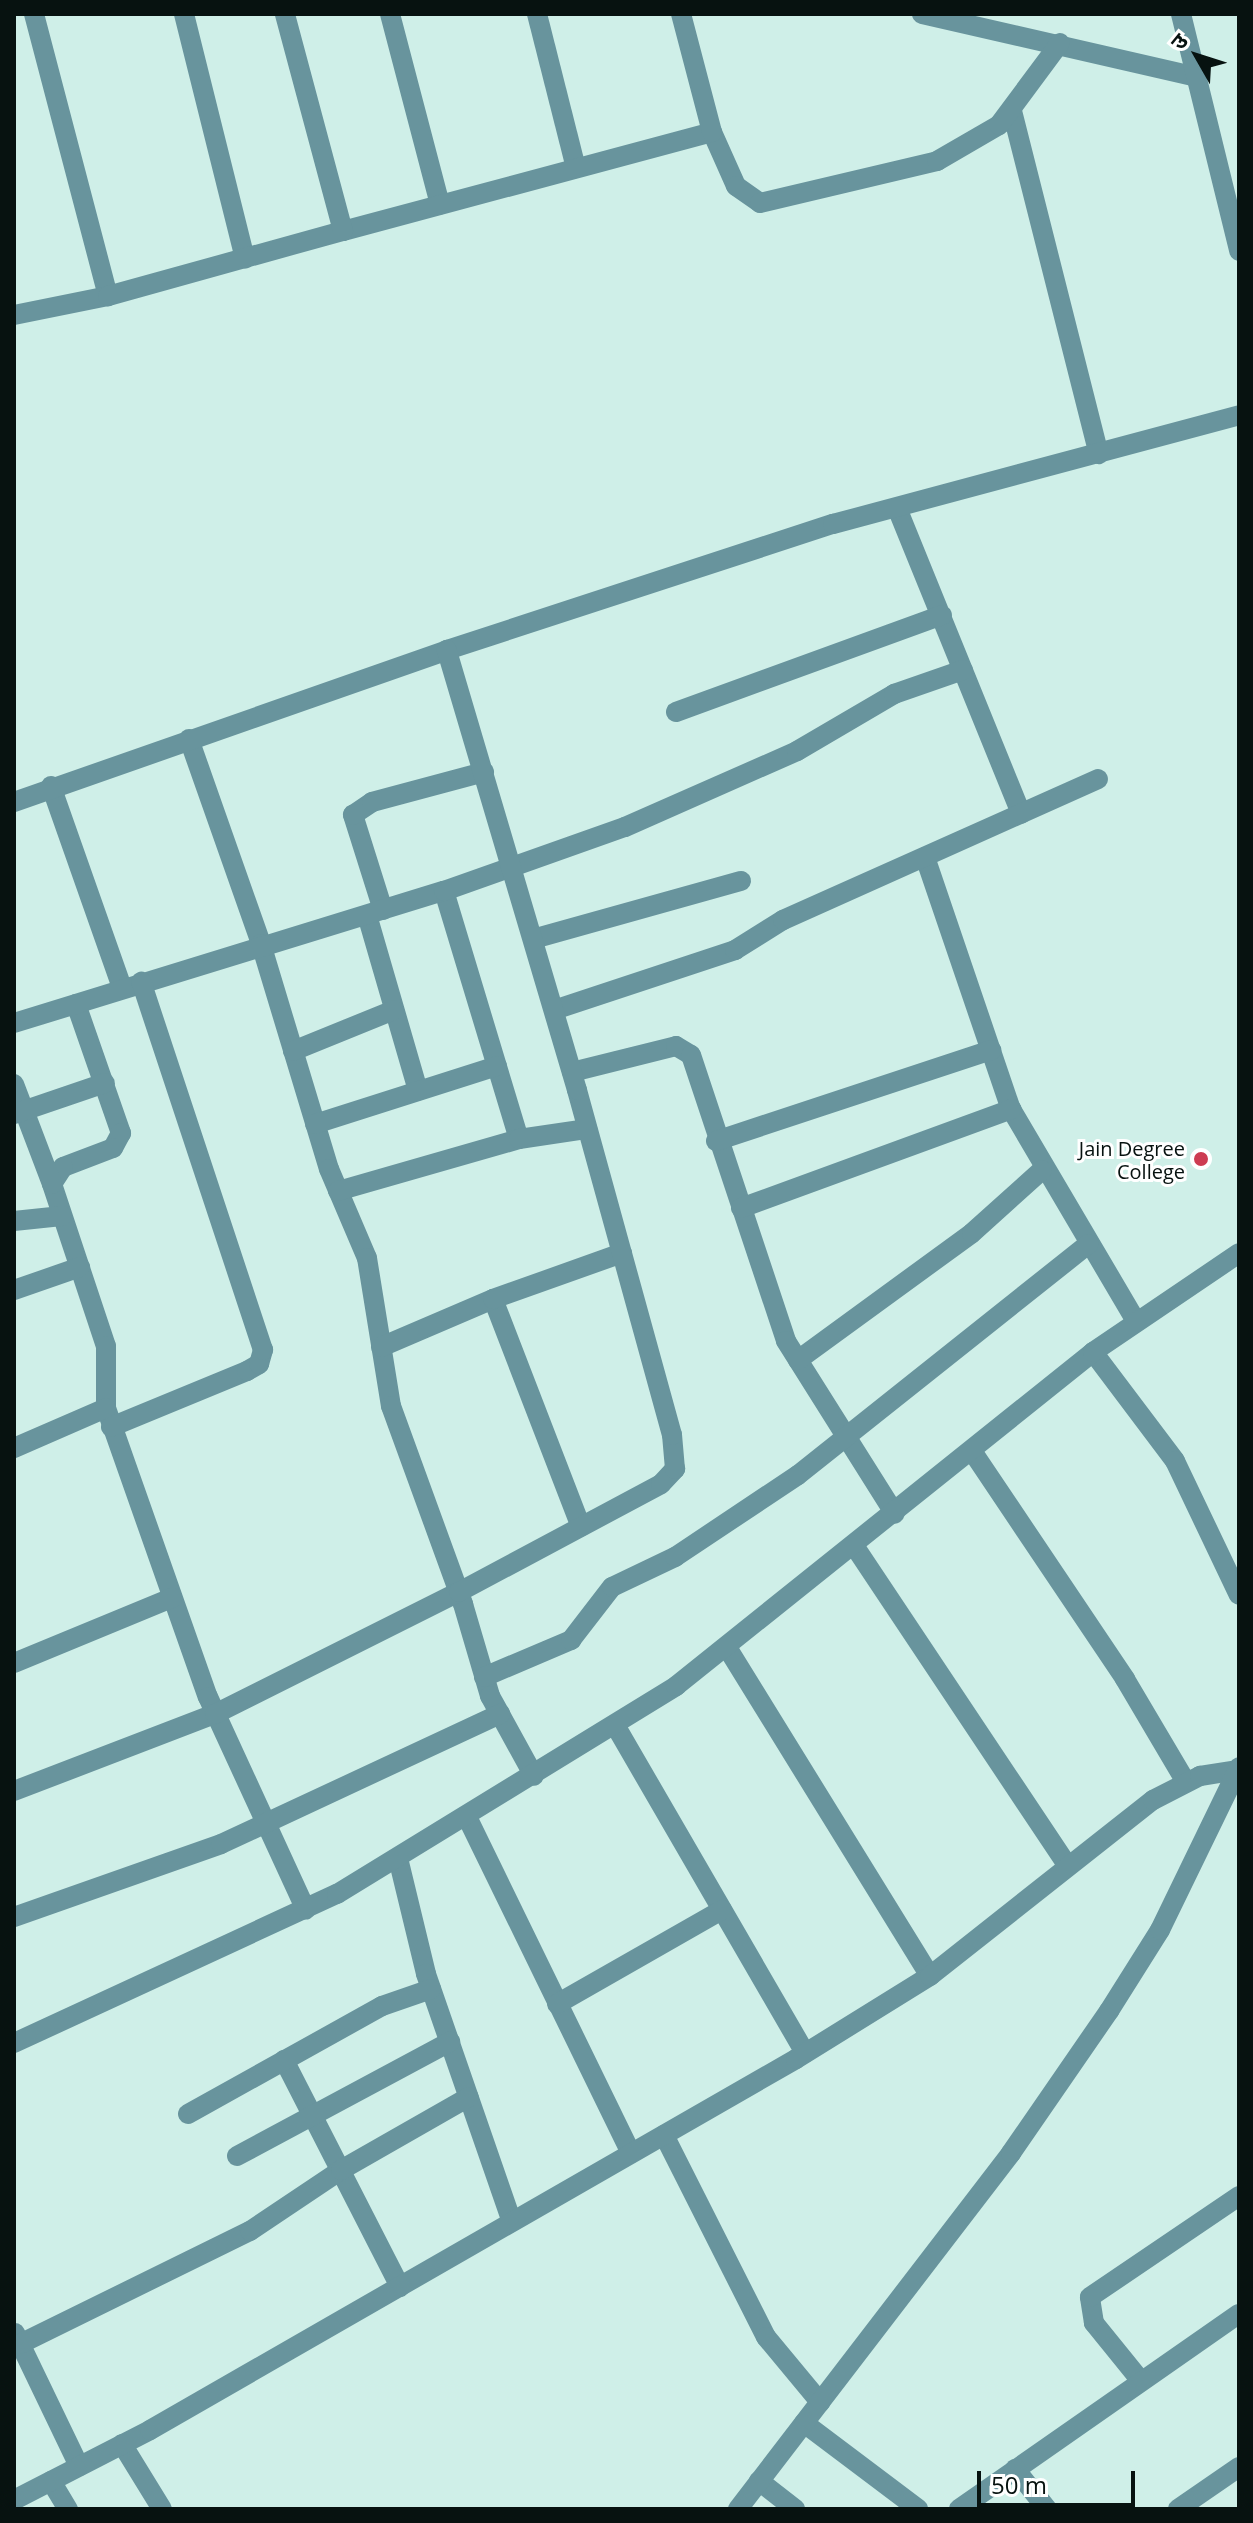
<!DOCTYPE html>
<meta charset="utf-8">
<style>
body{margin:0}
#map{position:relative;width:1253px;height:2523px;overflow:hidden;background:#cfefe8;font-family:"Open Sans","Noto Sans Devanagari",sans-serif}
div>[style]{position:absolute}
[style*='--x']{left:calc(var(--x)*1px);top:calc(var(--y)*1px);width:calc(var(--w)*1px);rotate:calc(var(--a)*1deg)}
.street>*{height:20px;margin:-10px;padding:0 10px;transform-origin:10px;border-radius:10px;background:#68949d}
.dots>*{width:22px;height:22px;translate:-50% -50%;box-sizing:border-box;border:4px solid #fff;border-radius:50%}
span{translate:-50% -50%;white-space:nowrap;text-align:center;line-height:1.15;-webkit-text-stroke:6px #fff;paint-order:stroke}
.poi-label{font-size:20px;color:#071210}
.right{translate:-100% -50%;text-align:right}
.frame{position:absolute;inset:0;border:16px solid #071210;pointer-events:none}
.north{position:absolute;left:1157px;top:16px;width:80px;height:80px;-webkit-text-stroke:6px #fff;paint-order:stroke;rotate:309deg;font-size:22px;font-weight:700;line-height:32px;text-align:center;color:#071210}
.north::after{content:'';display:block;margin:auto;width:28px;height:36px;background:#071210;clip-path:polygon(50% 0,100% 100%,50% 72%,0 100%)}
.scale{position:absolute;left:977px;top:2471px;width:158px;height:36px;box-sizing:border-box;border:4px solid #071210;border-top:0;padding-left:10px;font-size:24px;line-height:28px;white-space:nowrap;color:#071210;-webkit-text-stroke:6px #fff;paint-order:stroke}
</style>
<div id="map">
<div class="street">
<div style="--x:34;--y:14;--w:292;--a:75.3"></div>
<div style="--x:184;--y:14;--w:252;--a:76"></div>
<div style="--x:390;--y:14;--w:197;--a:75.3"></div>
<div style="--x:537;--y:14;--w:159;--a:75.8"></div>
<div style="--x:922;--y:14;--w:281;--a:12.9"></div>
<div style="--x:1181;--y:14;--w:244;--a:76.2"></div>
<div style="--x:1012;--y:111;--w:354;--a:75.8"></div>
<div style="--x:712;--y:132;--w:59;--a:66"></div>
<div style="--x:736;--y:186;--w:29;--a:35"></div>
<div style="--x:760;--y:203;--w:182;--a:-13.3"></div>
<div style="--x:937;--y:161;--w:72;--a:-30.1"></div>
<div style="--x:999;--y:125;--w:102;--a:-53.4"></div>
<div style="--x:343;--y:231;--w:382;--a:-15"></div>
<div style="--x:712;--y:132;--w:122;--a:-104.7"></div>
<div style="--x:14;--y:315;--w:96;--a:-11.4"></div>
<div style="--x:108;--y:296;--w:244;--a:-15.5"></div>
<div style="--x:343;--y:231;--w:225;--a:-105"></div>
<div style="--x:897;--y:508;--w:330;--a:67.9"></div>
<div style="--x:676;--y:712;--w:283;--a:-20"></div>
<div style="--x:189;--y:739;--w:217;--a:70.6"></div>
<div style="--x:261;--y:944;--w:235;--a:73.2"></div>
<div style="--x:329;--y:1169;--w:97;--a:66.9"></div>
<div style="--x:367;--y:1258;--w:150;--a:80.8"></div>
<div style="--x:391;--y:1406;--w:211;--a:70"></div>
<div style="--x:463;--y:1604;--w:96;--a:73.6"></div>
<div style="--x:490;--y:1696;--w:91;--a:61.2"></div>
<div style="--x:51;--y:786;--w:214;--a:70.6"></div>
<div style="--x:14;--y:802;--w:459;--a:-19.3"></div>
<div style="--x:447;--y:650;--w:406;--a:-18.1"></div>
<div style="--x:833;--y:524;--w:420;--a:-15"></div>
<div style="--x:925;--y:857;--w:266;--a:71.2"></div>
<div style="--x:1011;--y:1109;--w:246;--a:59.5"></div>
<div style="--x:444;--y:891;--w:259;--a:73.2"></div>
<div style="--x:383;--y:910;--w:100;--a:-107.5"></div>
<div style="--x:353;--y:815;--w:23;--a:-34"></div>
<div style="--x:372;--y:802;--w:116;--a:-15"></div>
<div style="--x:367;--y:915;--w:183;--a:73.8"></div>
<div style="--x:533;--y:939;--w:216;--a:-15.6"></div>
<div style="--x:76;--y:1004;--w:137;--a:70.8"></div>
<div style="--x:121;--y:1133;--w:17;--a:118"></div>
<div style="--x:113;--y:1148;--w:53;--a:159.2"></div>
<div style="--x:63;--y:1167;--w:20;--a:123"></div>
<div style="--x:52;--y:1184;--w:171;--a:71.6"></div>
<div style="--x:106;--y:1346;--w:62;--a:90"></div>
<div style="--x:106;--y:1408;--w:306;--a:70.6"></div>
<div style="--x:208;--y:1697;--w:234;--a:65.3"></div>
<div style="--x:554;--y:1010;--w:191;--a:-18.3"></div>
<div style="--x:735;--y:950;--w:57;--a:-32"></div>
<div style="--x:783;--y:920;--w:345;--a:-24.1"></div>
<div style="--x:14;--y:1023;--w:450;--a:-17.1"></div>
<div style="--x:444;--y:891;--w:192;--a:-19.5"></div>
<div style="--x:625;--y:827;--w:188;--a:-23.8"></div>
<div style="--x:797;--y:751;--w:113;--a:-30.4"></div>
<div style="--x:894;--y:694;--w:73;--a:-19.2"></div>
<div style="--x:293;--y:1051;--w:109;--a:-22.1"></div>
<div style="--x:572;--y:1072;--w:107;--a:-14"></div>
<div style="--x:676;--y:1046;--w:17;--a:31"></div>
<div style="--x:691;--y:1055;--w:301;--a:71.6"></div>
<div style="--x:786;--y:1341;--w:204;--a:57.8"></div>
<div style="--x:14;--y:1084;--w:107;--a:69.2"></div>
<div style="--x:14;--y:1114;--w:96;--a:-18.8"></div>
<div style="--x:315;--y:1124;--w:191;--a:-17.7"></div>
<div style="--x:716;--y:1141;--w:290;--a:-18.3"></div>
<div style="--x:338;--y:1191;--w:188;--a:-16"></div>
<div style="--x:519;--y:1139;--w:69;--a:-8.4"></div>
<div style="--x:741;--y:1208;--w:288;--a:-20.1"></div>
<div style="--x:14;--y:1221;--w:48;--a:-5.9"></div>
<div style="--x:14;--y:1290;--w:70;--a:-19.2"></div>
<div style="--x:493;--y:1299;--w:244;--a:68.9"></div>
<div style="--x:381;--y:1347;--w:122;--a:-23.2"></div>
<div style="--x:493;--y:1299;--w:137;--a:-19.6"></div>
<div style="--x:1093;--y:1352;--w:136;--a:53"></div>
<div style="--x:1175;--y:1461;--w:148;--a:64.5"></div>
<div style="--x:798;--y:1360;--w:215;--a:-36.1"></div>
<div style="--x:972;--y:1233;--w:94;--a:-42"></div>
<div style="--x:111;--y:1427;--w:147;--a:-22.4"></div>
<div style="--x:247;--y:1371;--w:14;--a:-30"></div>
<div style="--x:259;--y:1364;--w:15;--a:-74"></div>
<div style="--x:263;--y:1350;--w:388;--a:-108.3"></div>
<div style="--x:14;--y:1448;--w:100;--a:-23.5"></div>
<div style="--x:972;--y:1451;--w:275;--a:56.1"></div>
<div style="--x:1125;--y:1679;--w:120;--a:59.4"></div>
<div style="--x:855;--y:1547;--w:382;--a:56.3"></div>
<div style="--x:728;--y:1649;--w:384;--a:58.3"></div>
<div style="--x:14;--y:1663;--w:171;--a:-22.4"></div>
<div style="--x:484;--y:1677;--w:95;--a:-23"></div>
<div style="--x:571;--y:1640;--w:67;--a:-52.3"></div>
<div style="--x:612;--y:1587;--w:70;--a:-25.5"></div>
<div style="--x:675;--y:1557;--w:148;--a:-33.7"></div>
<div style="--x:798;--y:1475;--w:371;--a:-38.5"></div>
<div style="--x:615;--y:1725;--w:379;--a:59.9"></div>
<div style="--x:14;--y:1791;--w:215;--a:-21"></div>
<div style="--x:215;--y:1714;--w:273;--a:-26.6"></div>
<div style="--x:459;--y:1592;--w:229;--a:-28.1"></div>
<div style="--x:661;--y:1484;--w:21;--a:-47"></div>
<div style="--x:675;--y:1469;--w:34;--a:-95"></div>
<div style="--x:672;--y:1435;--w:358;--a:-105.4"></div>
<div style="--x:577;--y:1090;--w:459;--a:-106.5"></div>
<div style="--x:467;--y:1817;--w:374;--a:64"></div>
<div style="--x:398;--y:1858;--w:119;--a:76.4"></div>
<div style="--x:426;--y:1974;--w:262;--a:70.9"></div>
<div style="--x:14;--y:1917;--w:219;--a:-19.4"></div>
<div style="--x:221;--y:1844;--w:308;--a:-25"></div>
<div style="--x:557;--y:2004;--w:190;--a:-29.7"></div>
<div style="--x:14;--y:2043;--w:356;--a:-24.8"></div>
<div style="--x:337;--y:1894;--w:398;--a:-31.5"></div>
<div style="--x:676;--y:1686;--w:534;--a:-38.69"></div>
<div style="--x:1093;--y:1352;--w:176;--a:-34.1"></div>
<div style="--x:284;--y:2060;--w:255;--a:62.9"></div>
<div style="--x:188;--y:2114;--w:222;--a:-29.1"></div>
<div style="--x:382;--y:2006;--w:52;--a:-19.1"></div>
<div style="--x:664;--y:2135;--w:226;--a:63.2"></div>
<div style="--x:766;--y:2337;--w:85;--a:50.3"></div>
<div style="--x:237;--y:2156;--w:242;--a:-28.2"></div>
<div style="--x:15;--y:2333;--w:148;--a:64.3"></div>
<div style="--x:20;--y:2344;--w:256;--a:-26.2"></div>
<div style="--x:250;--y:2231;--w:110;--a:-33.8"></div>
<div style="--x:341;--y:2170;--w:147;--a:-29.7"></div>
<div style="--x:1141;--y:2381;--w:75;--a:-129"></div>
<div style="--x:1094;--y:2323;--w:26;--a:-99"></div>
<div style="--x:1090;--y:2297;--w:180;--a:-34.1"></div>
<div style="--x:804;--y:2423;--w:143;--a:37"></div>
<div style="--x:122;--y:2444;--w:76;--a:58.4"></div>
<div style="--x:1015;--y:2469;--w:51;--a:51.3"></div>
<div style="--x:51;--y:2481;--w:33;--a:59"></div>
<div style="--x:759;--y:2481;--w:46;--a:37.9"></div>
<div style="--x:14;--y:2500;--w:153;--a:-27.2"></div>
<div style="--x:150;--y:2430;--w:745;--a:-29.87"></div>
<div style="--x:796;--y:2059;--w:158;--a:-31.8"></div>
<div style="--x:930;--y:1976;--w:284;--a:-38.3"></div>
<div style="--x:1153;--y:1800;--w:53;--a:-27.1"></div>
<div style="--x:1200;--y:1776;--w:39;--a:-9"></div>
<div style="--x:738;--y:2509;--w:449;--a:-52.5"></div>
<div style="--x:1011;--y:2153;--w:173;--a:-55.4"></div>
<div style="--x:1109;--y:2011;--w:96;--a:-57.8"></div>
<div style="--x:1160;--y:1930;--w:181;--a:-64.1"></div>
<div style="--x:959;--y:2509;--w:341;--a:-34.9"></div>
<div style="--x:1178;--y:2509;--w:74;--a:-34.5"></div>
</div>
<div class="dots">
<div style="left:1201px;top:1159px;background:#cd3c52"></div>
</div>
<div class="poi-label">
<span class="right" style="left:1185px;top:1160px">Jain Degree<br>College</span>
</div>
<div class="frame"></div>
<div class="north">उ</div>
<div class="scale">50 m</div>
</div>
